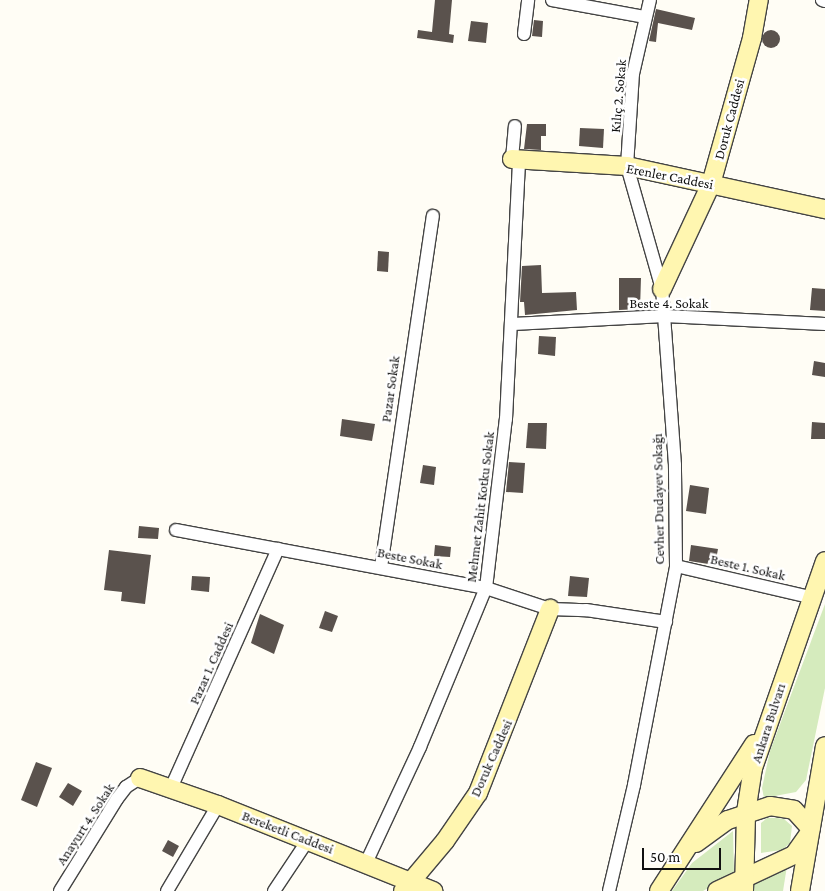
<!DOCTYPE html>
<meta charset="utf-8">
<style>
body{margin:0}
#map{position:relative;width:825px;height:891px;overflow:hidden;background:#fffdf5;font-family:"Crimson Pro",serif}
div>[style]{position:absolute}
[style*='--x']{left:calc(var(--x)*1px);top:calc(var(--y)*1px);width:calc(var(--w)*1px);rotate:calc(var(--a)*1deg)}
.green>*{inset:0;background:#d5ebbd}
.building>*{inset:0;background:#5a524d}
.round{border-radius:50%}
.roads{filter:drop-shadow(1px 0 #444) drop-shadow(-1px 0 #444) drop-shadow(0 1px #444) drop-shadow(0 -1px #444)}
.street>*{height:12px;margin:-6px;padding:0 6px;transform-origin:6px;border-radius:6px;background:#fff}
.secondary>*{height:18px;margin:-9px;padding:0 9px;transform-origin:9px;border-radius:9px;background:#fff6b0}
span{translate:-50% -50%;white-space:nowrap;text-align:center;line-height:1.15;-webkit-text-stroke:5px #fff;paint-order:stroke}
.street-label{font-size:14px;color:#111}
.scale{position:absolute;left:642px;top:848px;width:79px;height:22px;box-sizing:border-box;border:2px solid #111;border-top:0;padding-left:6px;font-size:15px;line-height:18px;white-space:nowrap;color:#111;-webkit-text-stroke:4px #fff;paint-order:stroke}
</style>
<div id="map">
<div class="green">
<div style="clip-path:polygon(825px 604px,825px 688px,806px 780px,796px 792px,764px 798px,762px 788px,770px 751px)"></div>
<div style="clip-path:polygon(777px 818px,784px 819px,792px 826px,790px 843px,782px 850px,761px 853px,761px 823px,767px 818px)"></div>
<div style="clip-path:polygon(733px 831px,734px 874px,703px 891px,672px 891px,692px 863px)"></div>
<div style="clip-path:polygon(787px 866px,783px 891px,754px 891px,753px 883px)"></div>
</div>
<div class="building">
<div style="clip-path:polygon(435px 0,452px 0,449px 34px,454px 35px,453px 43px,417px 38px,418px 30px,432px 32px)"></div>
<div style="clip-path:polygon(656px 9px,695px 18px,692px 30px,658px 23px,656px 42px,649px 41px)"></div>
<div style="clip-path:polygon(534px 20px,543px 21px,542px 37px,532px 36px)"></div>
<div style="clip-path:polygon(471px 21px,488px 23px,486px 43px,468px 41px)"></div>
<div class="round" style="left:762px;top:30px;width:18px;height:18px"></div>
<div style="clip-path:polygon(527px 124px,546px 124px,546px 136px,541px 136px,541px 150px,524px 149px)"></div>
<div style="clip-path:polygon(580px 128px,604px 129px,603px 148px,579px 146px)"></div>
<div style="clip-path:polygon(378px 251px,389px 252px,388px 272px,377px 271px)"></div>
<div style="clip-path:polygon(541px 265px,542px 293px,576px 292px,577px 310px,525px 315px,524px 302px,520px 302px,522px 266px)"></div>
<div style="clip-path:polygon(619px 278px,641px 278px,640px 309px,619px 310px)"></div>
<div style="clip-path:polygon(812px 288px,825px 289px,825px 311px,810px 310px)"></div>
<div style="clip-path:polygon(539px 336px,556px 337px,555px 356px,538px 354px)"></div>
<div style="clip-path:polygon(814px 361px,825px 363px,825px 377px,812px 375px)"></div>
<div style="clip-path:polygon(342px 419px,375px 424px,372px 441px,340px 436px)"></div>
<div style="clip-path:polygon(812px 422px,825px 423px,825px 439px,811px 439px)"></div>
<div style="clip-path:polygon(528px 423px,547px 423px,546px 449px,526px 448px)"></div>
<div style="clip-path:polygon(509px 462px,525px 463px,523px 493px,506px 492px)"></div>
<div style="clip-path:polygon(423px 465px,436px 467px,434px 485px,420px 483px)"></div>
<div style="clip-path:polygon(690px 485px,709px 488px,706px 514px,686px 511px)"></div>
<div style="clip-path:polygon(139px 526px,159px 528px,158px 539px,138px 538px)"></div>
<div style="clip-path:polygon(435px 545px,451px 547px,450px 557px,434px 556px)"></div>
<div style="clip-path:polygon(691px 545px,718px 549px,715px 565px,689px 561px)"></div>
<div style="clip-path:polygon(109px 550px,151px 555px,145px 604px,121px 601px,122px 592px,104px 590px)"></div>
<div style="clip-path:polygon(192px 576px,210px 577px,209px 592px,191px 590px)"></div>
<div style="clip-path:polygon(570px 576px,589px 578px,587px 597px,568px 596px)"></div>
<div style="clip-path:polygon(325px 611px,338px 616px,332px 632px,319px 628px)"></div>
<div style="clip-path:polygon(260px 614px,284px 625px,274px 654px,251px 643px)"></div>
<div style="clip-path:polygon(36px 762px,52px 768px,37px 807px,21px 800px)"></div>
<div style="clip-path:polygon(68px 783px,82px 791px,73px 806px,59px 797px)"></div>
<div style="clip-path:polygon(168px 840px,179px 846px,173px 857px,162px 851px)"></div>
</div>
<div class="roads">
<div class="street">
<div style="--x:552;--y:0;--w:95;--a:10.4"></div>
<div style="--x:822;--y:0;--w:3;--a:18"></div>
<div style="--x:524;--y:34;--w:34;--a:-83"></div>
<div style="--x:512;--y:159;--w:33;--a:-85"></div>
<div style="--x:513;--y:324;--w:152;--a:-3"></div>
<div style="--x:665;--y:316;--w:160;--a:2.9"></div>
<div style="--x:176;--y:530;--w:315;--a:10.6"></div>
<div style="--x:486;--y:588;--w:67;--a:18.2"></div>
<div style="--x:550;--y:609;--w:36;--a:2"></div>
<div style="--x:586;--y:610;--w:81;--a:8.5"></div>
<div style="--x:676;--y:566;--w:141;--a:13.1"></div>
<div style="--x:381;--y:567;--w:355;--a:-81.6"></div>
<div style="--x:171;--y:788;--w:262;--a:-65.9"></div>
<div style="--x:366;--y:863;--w:128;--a:-65"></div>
<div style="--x:420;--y:747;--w:172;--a:-67.5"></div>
<div style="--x:486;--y:588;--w:170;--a:-83.3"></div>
<div style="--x:506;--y:419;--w:259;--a:-87.1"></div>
<div style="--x:60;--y:891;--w:108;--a:-58.2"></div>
<div style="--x:117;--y:799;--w:15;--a:-53"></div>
<div style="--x:126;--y:787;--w:17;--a:-33"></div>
<div style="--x:167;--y:891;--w:100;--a:-59.3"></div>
<div style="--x:274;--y:891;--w:61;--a:-56.3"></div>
<div style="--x:609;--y:891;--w:109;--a:-76.7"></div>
<div style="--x:634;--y:785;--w:223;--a:-79.1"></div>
<div style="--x:676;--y:566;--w:101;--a:-90.6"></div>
<div style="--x:675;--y:465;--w:176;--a:-94.2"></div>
<div style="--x:662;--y:289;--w:128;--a:-105.9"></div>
<div style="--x:627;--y:166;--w:92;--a:-86.3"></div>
<div style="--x:633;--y:74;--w:76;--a:-77.1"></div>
</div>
<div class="secondary">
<div style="--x:512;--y:159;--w:115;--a:3.5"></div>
<div style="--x:627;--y:166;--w:203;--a:12.3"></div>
<div style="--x:662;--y:289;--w:116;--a:-65"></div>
<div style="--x:711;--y:184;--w:152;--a:-74.3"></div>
<div style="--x:752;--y:38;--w:39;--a:-80"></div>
<div style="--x:140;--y:778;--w:83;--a:19.1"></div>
<div style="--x:218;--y:805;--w:232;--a:21.8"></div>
<div style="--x:696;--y:843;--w:39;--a:-36"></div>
<div style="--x:728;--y:820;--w:44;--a:-18.4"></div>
<div style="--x:770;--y:806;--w:24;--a:9"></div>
<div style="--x:794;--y:810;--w:25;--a:48"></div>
<div style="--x:403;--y:891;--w:65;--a:-50"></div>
<div style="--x:445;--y:841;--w:58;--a:-55.5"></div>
<div style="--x:478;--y:793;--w:198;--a:-68.6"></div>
<div style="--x:659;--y:891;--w:175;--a:-57.1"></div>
<div style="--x:717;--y:891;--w:85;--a:-25.1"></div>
<div style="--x:794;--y:855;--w:24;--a:-55"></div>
<div style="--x:744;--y:891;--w:79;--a:-88.5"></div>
<div style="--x:746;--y:812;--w:45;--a:-81"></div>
<div style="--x:753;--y:768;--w:219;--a:-70.8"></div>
<div style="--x:800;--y:891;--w:147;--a:-80.2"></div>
</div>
</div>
<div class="street-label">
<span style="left:618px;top:96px;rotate:-85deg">Kılıç 2. Sokak</span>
<span style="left:729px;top:119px;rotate:-75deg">Doruk Caddesi</span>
<span style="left:670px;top:176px;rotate:11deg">Erenler Caddesi</span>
<span style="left:669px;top:303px">Beste 4. Sokak</span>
<span style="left:390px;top:389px;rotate:-82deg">Pazar Sokak</span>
<span style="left:658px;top:499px;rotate:-91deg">Cevher Dudayev Sokağı</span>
<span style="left:480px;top:507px;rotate:-83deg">Mehmet Zahit Kotku Sokak</span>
<span style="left:410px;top:558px;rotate:11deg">Beste Sokak</span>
<span style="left:748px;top:567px;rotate:13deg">Beste 1. Sokak</span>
<span style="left:211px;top:663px;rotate:-66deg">Pazar 1. Caddesi</span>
<span style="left:768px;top:723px;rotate:-72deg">Ankara Bulvarı</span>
<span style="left:491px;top:758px;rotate:-66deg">Doruk Caddesi</span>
<span style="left:85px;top:824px;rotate:-57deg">Anayurt 4. Sokak</span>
<span style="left:288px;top:832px;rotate:21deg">Bereketli Caddesi</span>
</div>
<div class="scale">50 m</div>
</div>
